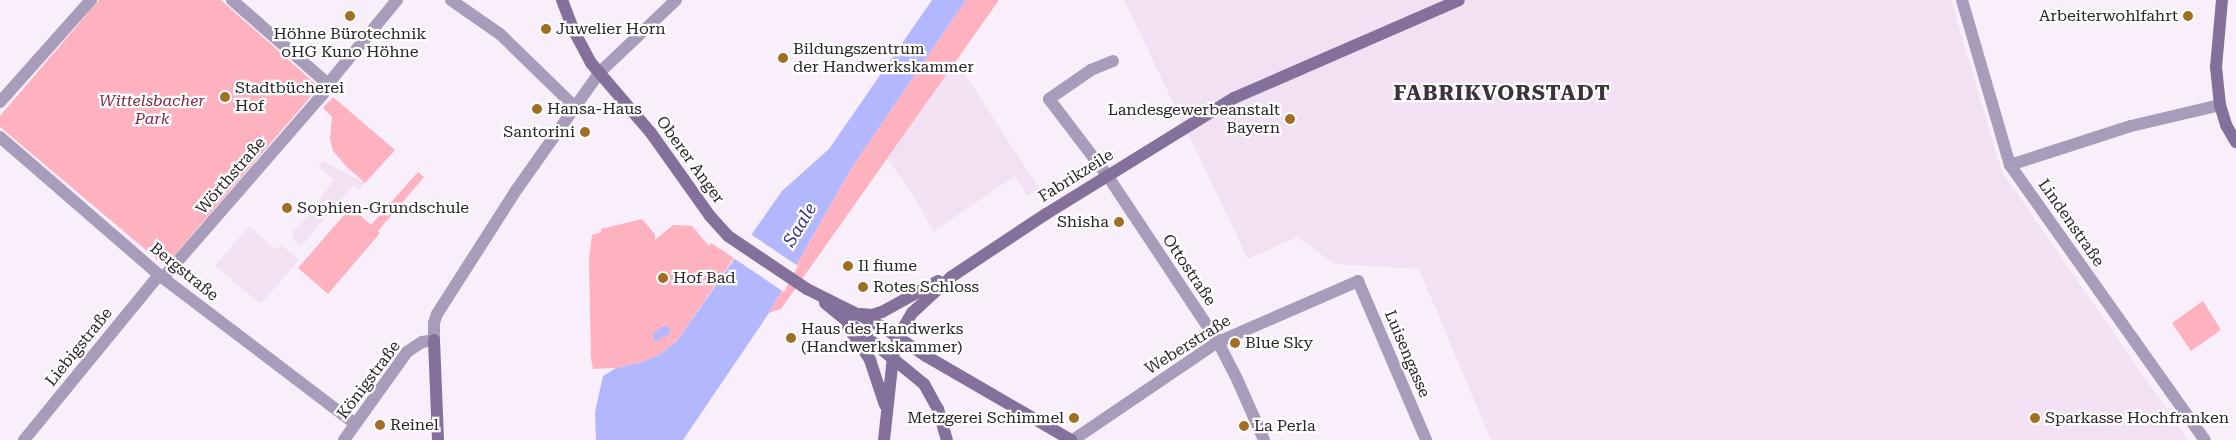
<!DOCTYPE html>
<meta charset="utf-8">
<style>
body{margin:0}
#map{position:relative;width:2236px;height:440px;overflow:hidden;background:#f9effa;font-family:"Roboto Serif",serif}
div>[style]{position:absolute}
[style*='--x']{left:calc(var(--x)*1px);top:calc(var(--y)*1px);width:calc(var(--w)*1px);rotate:calc(var(--a)*1deg)}
.built>*{inset:0;background:#f1e1f2}
.green>*{inset:0;background:#feb2bf}
.water>*{inset:0;background:#b3b7fe}
.pier>*{inset:0;background:#f9effa}
.street>*{height:12px;margin:-6px;padding:0 6px;transform-origin:6px;border-radius:6px;background:#a79cb9}
.secondary>*{height:12px;margin:-6px;padding:0 6px;transform-origin:6px;border-radius:6px;background:#83719c}
.dots>*{width:14px;height:14px;translate:-50% -50%;box-sizing:border-box;border:2px solid #fff;border-radius:50%}
span{translate:-50% -50%;white-space:nowrap;text-align:center;line-height:1.15;-webkit-text-stroke:4.5px #fff;paint-order:stroke}
.poi-label{font-size:16px;color:#292529}
.right{translate:-100% -50%;text-align:right}
.left{translate:0 -50%;text-align:left}
.park-label{font-size:16px;color:#852742;font-style:italic}
.street-label{font-size:16px;color:#292529}
.water-label{font-size:18px;color:#383282;font-style:italic}
.district-label{font-size:21px;color:#3b343c;font-weight:700;letter-spacing:1px}
</style>
<div id="map">
<div class="built">
<div style="clip-path:polygon(1124px 0,1951px 0,2002px 172px,2188px 440px,1491px 440px,1419px 269px,1335px 264px,1297px 237px,1248px 259px)"></div>
<div style="clip-path:polygon(956px 61px,1039px 188px,1028px 196px,1015px 176px,934px 231px,910px 190px,887px 159px)"></div>
<div style="clip-path:polygon(323px 161px,365px 183px,360px 190px,353px 185px,301px 247px,296px 243px,292px 233px,309px 214px,334px 180px,318px 166px)"></div>
<div style="clip-path:polygon(249px 226px,276px 250px,281px 245px,299px 260px,261px 304px,215px 266px)"></div>
</div>
<div class="green">
<div style="clip-path:polygon(99px 0,221px 0,319px 87px,165px 266px,0 127px,0 116px)"></div>
<div style="clip-path:polygon(966px 0,999px 0,781px 309px,769px 313px,852px 167px)"></div>
<div style="clip-path:polygon(333px 97px,395px 150px,365px 183px,346px 166px,333px 151px,330px 139px,332px 117px,323px 108px)"></div>
<div style="clip-path:polygon(418px 172px,424px 177px,378px 231px,380px 233px,328px 294px,298px 268px,351px 207px,371px 225px)"></div>
<div style="clip-path:polygon(642px 219px,655px 234px,655px 240px,673px 225px,692px 226px,709px 246px,711px 243px,734px 258px,677px 341px,659px 355px,642px 362px,616px 368px,593px 369px,591px 359px,589px 258px,592px 235px,601px 232px,601px 229px)"></div>
<div style="clip-path:polygon(2203px 301px,2221px 330px,2191px 351px,2172px 323px)"></div>
</div>
<div class="water">
<div style="clip-path:polygon(932px 0,966px 0,852px 167px,769px 313px,683px 440px,596px 440px,595px 412px,603px 376px,616px 368px,642px 362px,659px 355px,677px 341px,782px 191px,829px 149px)"></div>
<div style="clip-path:polygon(667px 326px,670px 328px,670px 333px,664px 338px,663px 336px,657px 341px,654px 340px,652px 335px,660px 328px)"></div>
</div>
<div class="pier">
<div style="clip-path:polygon(749px 233px,798px 266px,784px 292px,732px 257px)"></div>
</div>
<div class="street">
<div style="--x:232;--y:0;--w:128;--a:41.2"></div>
<div style="--x:451;--y:0;--w:60;--a:34.8"></div>
<div style="--x:500;--y:34;--w:105;--a:44.2"></div>
<div style="--x:1962;--y:0;--w:172;--a:73.8"></div>
<div style="--x:2010;--y:165;--w:337;--a:54.7"></div>
<div style="--x:1113;--y:61;--w:24;--a:158"></div>
<div style="--x:1091;--y:70;--w:51;--a:145.4"></div>
<div style="--x:1049;--y:99;--w:96;--a:52.7"></div>
<div style="--x:1107;--y:175;--w:201;--a:56.4"></div>
<div style="--x:1218;--y:342;--w:42;--a:62.8"></div>
<div style="--x:1237;--y:379;--w:67;--a:66.1"></div>
<div style="--x:0;--y:102;--w:137;--a:-48.3"></div>
<div style="--x:0;--y:137;--w:216;--a:40.9"></div>
<div style="--x:163;--y:278;--w:241;--a:37.2"></div>
<div style="--x:2010;--y:165;--w:127;--a:-17.9"></div>
<div style="--x:2131;--y:126;--w:91;--a:-13.3"></div>
<div style="--x:163;--y:278;--w:244;--a:-49"></div>
<div style="--x:323;--y:94;--w:11;--a:-63"></div>
<div style="--x:328;--y:84;--w:109;--a:-50.6"></div>
<div style="--x:24;--y:440;--w:213;--a:-50.7"></div>
<div style="--x:344;--y:440;--w:108;--a:-54.4"></div>
<div style="--x:407;--y:352;--w:18;--a:-34"></div>
<div style="--x:422;--y:342;--w:12;--a:-9"></div>
<div style="--x:434;--y:340;--w:17;--a:-90"></div>
<div style="--x:434;--y:323;--w:9;--a:-72"></div>
<div style="--x:437;--y:314;--w:148;--a:-57.4"></div>
<div style="--x:517;--y:189;--w:142;--a:-54.7"></div>
<div style="--x:599;--y:73;--w:106;--a:-43.5"></div>
<div style="--x:1073;--y:440;--w:175;--a:-34.1"></div>
<div style="--x:1218;--y:342;--w:153;--a:-23.5"></div>
<div style="--x:1358;--y:281;--w:173;--a:66.8"></div>
</div>
<div class="secondary">
<div style="--x:562;--y:0;--w:33;--a:69"></div>
<div style="--x:574;--y:31;--w:36;--a:62"></div>
<div style="--x:591;--y:63;--w:92;--a:49.4"></div>
<div style="--x:651;--y:133;--w:102;--a:54.6"></div>
<div style="--x:710;--y:216;--w:27;--a:48"></div>
<div style="--x:728;--y:236;--w:95;--a:33.9"></div>
<div style="--x:807;--y:289;--w:83;--a:26.6"></div>
<div style="--x:881;--y:326;--w:54;--a:33.7"></div>
<div style="--x:926;--y:356;--w:168;--a:30.1"></div>
<div style="--x:2222;--y:0;--w:67;--a:95.1"></div>
<div style="--x:2216;--y:67;--w:38;--a:84"></div>
<div style="--x:2220;--y:105;--w:21;--a:73"></div>
<div style="--x:2226;--y:125;--w:20;--a:60"></div>
<div style="--x:825;--y:303;--w:128;--a:39.3"></div>
<div style="--x:924;--y:384;--w:29;--a:61"></div>
<div style="--x:938;--y:409;--w:32;--a:74"></div>
<div style="--x:861;--y:314;--w:11;--a:5"></div>
<div style="--x:872;--y:315;--w:10;--a:-17"></div>
<div style="--x:882;--y:312;--w:64;--a:-29"></div>
<div style="--x:848;--y:327;--w:40;--a:56"></div>
<div style="--x:870;--y:360;--w:47;--a:71.6"></div>
<div style="--x:434;--y:340;--w:100;--a:87.7"></div>
<div style="--x:884;--y:440;--w:83;--a:-83.8"></div>
<div style="--x:893;--y:357;--w:21;--a:-76"></div>
<div style="--x:898;--y:337;--w:28;--a:-60"></div>
<div style="--x:912;--y:313;--w:53;--a:-42.7"></div>
<div style="--x:951;--y:277;--w:114;--a:-33.6"></div>
<div style="--x:1046;--y:214;--w:221;--a:-31.7"></div>
<div style="--x:1234;--y:98;--w:245;--a:-23.5"></div>
</div>
<div class="dots">
<div style="left:350px;top:16px;background:#a16e24"></div>
<div style="left:2188px;top:16px;background:#a16e24"></div>
<div style="left:546px;top:29px;background:#a16e24"></div>
<div style="left:783px;top:58px;background:#a16e24"></div>
<div style="left:225px;top:97px;background:#a16e24"></div>
<div style="left:537px;top:109px;background:#a16e24"></div>
<div style="left:1290px;top:119px;background:#a16e24"></div>
<div style="left:585px;top:132px;background:#a16e24"></div>
<div style="left:287px;top:208px;background:#a16e24"></div>
<div style="left:1119px;top:222px;background:#a16e24"></div>
<div style="left:848px;top:266px;background:#a16e24"></div>
<div style="left:663px;top:278px;background:#a16e24"></div>
<div style="left:863px;top:287px;background:#a16e24"></div>
<div style="left:791px;top:338px;background:#a16e24"></div>
<div style="left:1235px;top:343px;background:#a16e24"></div>
<div style="left:1074px;top:418px;background:#a16e24"></div>
<div style="left:2035px;top:418px;background:#a16e24"></div>
<div style="left:380px;top:425px;background:#a16e24"></div>
<div style="left:1244px;top:426px;background:#a16e24"></div>
</div>
<div class="poi-label">
<span class="right" style="left:2178px;top:16px">Arbeiterwohlfahrt</span>
<span class="left" style="left:556px;top:29px">Juwelier Horn</span>
<span style="left:350px;top:43px">Höhne Bürotechnik<br>oHG Kuno Höhne</span>
<span class="left" style="left:793px;top:58px">Bildungszentrum<br>der Handwerkskammer</span>
<span class="left" style="left:235px;top:97px">Stadtbücherei<br>Hof</span>
<span class="left" style="left:547px;top:109px">Hansa-Haus</span>
<span class="right" style="left:1280px;top:119px">Landesgewerbeanstalt<br>Bayern</span>
<span class="right" style="left:575px;top:132px">Santorini</span>
<span class="left" style="left:297px;top:208px">Sophien-Grundschule</span>
<span class="right" style="left:1109px;top:222px">Shisha</span>
<span class="left" style="left:858px;top:266px">Il fiume</span>
<span class="left" style="left:673px;top:278px">Hof Bad</span>
<span class="left" style="left:873px;top:287px">Rotes Schloss</span>
<span class="left" style="left:801px;top:338px">Haus des Handwerks<br>(Handwerkskammer)</span>
<span class="left" style="left:1245px;top:343px">Blue Sky</span>
<span class="right" style="left:1064px;top:418px">Metzgerei Schimmel</span>
<span class="left" style="left:2045px;top:418px">Sparkasse Hochfranken</span>
<span class="left" style="left:390px;top:425px">Reinel</span>
<span class="left" style="left:1254px;top:426px">La Perla</span>
</div>
<div class="park-label">
<span style="left:152px;top:110px">Wittelsbacher<br>Park</span>
</div>
<div class="street-label">
<span style="left:690px;top:160px;rotate:54deg">Oberer Anger</span>
<span style="left:231px;top:176px;rotate:-49deg">Wörthstraße</span>
<span style="left:1076px;top:176px;rotate:-32deg">Fabrikzeile</span>
<span style="left:2071px;top:223px;rotate:55deg">Lindenstraße</span>
<span style="left:1189px;top:270px;rotate:56deg">Ottostraße</span>
<span style="left:184px;top:272px;rotate:39deg">Bergstraße</span>
<span style="left:1188px;top:345px;rotate:-32deg">Weberstraße</span>
<span style="left:79px;top:347px;rotate:-51deg">Liebigstraße</span>
<span style="left:1407px;top:354px;rotate:67deg">Luisengasse</span>
<span style="left:369px;top:380px;rotate:-53deg">Königstraße</span>
</div>
<div class="water-label">
<span style="left:800px;top:225px;rotate:-59deg">Saale</span>
</div>
<div class="district-label">
<span style="left:1502px;top:93px">FABRIKVORSTADT</span>
</div>
</div>
